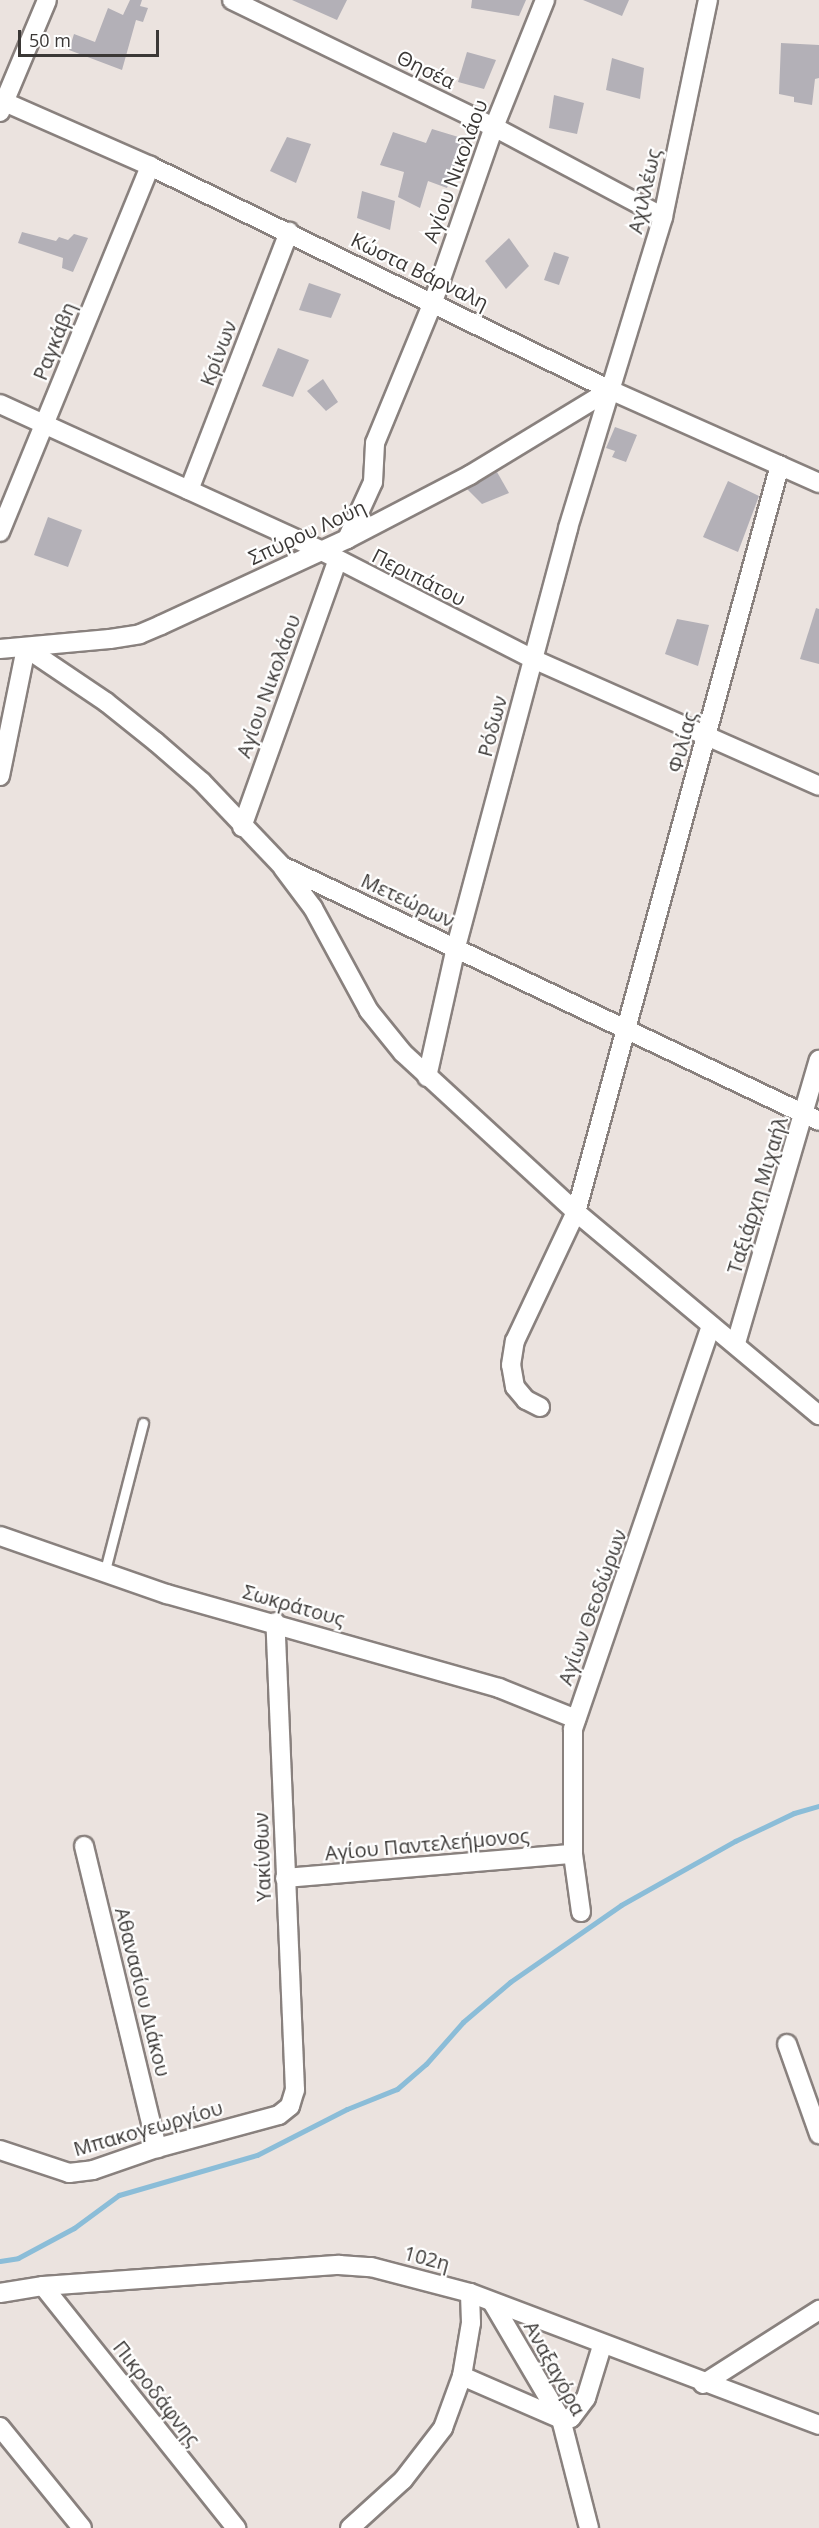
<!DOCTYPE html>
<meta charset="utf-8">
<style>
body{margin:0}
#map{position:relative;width:819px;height:2528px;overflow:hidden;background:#ebe3df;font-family:"Open Sans",sans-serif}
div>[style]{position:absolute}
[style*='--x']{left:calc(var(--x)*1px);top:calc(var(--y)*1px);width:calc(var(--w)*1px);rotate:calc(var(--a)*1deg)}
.stream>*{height:5px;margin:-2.5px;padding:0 2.5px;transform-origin:2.5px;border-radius:2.5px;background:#8bbdd8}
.building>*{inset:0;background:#b3b0b7}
.roads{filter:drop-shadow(2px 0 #89817e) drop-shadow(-2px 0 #89817e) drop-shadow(0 2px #89817e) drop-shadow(0 -2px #89817e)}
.service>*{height:9px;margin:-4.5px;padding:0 4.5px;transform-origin:4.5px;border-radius:4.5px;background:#fff}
.minor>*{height:18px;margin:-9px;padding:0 9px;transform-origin:9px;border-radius:9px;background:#fff}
span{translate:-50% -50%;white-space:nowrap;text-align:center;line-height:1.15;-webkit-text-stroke:4.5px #fff;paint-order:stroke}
.street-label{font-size:20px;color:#3b3836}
.scale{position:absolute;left:18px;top:30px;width:141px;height:27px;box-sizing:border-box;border:3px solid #3b3836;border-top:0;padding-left:8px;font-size:18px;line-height:21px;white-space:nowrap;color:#3b3836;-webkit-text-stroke:4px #fff;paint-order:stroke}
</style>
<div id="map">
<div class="stream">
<div style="--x:0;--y:2261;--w:18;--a:-9"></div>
<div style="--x:18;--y:2258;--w:64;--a:-28.2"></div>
<div style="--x:74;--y:2228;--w:56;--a:-36.3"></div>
<div style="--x:119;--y:2195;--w:144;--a:-16.2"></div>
<div style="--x:257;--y:2155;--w:101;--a:-27.1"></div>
<div style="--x:347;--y:2109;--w:54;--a:-21.8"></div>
<div style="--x:397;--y:2089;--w:38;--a:-41"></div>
<div style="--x:426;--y:2064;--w:56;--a:-48.6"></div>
<div style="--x:463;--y:2022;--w:62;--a:-40.4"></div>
<div style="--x:510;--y:1982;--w:135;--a:-34.7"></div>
<div style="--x:621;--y:1905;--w:131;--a:-29.3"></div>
<div style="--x:735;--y:1841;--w:65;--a:-25.4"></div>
<div style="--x:794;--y:1813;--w:26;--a:-16"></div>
</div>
<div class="building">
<div style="clip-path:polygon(130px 0,142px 0,140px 6px,148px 8px,143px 22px,136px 20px,122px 70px,69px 50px,74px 34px,95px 42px,108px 8px,123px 15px)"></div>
<div style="clip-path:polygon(292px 0,347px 0,337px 20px)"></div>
<div style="clip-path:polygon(472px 0,526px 0,519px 16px,471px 8px)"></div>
<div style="clip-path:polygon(583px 0,629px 0,622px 16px)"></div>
<div style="clip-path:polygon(781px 43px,819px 45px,819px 78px,815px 79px,812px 105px,794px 102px,794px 97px,779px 94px)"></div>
<div style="clip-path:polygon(467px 52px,496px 60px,484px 89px,458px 82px)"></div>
<div style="clip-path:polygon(612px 58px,644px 68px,640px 99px,606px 90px)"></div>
<div style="clip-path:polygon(554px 95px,584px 103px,577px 134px,549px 128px)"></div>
<div style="clip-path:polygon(432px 129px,465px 139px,447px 188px,428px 181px,420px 208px,398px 197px,404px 172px,380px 165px,393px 132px,426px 143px)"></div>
<div style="clip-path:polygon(287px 137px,311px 144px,296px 183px,270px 171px)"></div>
<div style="clip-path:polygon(362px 191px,395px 201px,390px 230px,357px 218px)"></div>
<div style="clip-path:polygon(22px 232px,56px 241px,59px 237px,68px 240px,74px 234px,88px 238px,73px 272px,62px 268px,63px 258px,18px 243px)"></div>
<div style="clip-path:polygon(509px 238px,529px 266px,506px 289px,485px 261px)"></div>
<div style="clip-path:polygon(554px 252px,569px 257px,559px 285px,544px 280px)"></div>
<div style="clip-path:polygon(309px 283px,341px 294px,331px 318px,299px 310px)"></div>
<div style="clip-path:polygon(278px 348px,309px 360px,293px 397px,262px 386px)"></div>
<div style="clip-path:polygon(323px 379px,338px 402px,326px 411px,307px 391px)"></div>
<div style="clip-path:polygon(615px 427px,637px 435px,626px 462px,612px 457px,615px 451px,606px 448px)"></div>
<div style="clip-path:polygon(497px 472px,509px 493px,482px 504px,467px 489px)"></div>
<div style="clip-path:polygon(728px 481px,759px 496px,738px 552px,703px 537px)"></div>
<div style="clip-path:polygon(48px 517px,82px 530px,68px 567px,34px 555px)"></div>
<div style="clip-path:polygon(816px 608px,819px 609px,819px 664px,800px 659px)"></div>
<div style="clip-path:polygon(677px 619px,709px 625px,698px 666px,665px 654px)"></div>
</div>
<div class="roads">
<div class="service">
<div style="--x:104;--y:1574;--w:156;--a:-75.5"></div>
</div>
<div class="minor">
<div style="--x:232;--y:0;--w:291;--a:25.9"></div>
<div style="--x:494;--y:127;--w:191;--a:28"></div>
<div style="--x:0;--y:100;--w:164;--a:23.7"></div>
<div style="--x:150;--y:166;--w:512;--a:25.96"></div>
<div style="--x:610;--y:390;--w:229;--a:24"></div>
<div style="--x:0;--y:112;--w:121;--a:-67.2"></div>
<div style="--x:0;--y:404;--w:352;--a:24.5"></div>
<div style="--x:320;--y:550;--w:239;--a:27.1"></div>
<div style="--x:533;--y:659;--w:313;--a:23.9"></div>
<div style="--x:189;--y:490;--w:277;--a:-68.8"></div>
<div style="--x:0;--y:532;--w:396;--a:-67.7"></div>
<div style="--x:347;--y:539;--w:63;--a:-65.5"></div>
<div style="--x:373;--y:482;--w:39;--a:-87"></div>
<div style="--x:375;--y:443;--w:152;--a:-67.6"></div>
<div style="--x:433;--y:302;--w:185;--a:-70.8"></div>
<div style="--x:494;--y:127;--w:137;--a:-68.1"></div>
<div style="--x:26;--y:648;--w:97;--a:34"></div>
<div style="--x:106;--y:702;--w:64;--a:38.7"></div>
<div style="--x:156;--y:742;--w:61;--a:41"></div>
<div style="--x:202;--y:782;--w:116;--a:46.4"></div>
<div style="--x:282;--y:866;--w:594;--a:25.4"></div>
<div style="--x:0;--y:649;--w:110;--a:-5.2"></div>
<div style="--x:110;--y:639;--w:30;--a:-9"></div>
<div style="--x:140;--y:634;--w:23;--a:-23"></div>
<div style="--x:161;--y:625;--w:205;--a:-24.8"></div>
<div style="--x:347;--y:539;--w:139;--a:-27.5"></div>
<div style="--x:470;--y:475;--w:164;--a:-31.3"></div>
<div style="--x:0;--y:776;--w:131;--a:-78.5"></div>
<div style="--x:242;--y:827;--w:282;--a:-70.3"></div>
<div style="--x:283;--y:868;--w:50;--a:53.1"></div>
<div style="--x:313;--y:908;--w:117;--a:61.5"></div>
<div style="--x:369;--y:1011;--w:54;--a:51"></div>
<div style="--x:403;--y:1053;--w:235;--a:42.6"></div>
<div style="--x:576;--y:1212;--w:317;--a:39.9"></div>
<div style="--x:427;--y:1077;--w:133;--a:-77.4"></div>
<div style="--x:456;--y:947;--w:434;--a:-75"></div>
<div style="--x:568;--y:528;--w:325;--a:-73"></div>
<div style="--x:663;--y:217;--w:222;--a:-78.3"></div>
<div style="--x:736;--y:1343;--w:295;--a:-73.7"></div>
<div style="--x:540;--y:1407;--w:16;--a:-153"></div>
<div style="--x:526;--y:1400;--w:17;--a:-130"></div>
<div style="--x:515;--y:1387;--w:22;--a:-100"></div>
<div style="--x:511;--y:1365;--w:24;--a:-81"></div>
<div style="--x:515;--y:1341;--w:143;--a:-64.7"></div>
<div style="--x:576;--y:1212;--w:774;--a:-74.73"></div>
<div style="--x:0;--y:1536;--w:177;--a:19.2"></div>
<div style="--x:167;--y:1594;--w:345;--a:15.8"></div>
<div style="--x:499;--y:1688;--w:83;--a:21.9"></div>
<div style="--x:84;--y:1846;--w:311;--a:76.4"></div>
<div style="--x:285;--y:1878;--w:289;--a:-4.8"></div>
<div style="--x:581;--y:1912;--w:59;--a:-97.9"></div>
<div style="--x:573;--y:1854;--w:125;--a:-90"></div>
<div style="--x:573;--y:1729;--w:426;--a:-71.1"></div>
<div style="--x:787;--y:2044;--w:96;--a:70.4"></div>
<div style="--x:0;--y:2150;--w:73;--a:18.4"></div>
<div style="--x:69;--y:2173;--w:24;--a:-7"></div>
<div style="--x:93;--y:2170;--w:68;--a:-19"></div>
<div style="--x:157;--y:2148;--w:126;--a:-15.1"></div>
<div style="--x:279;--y:2115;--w:14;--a:-39"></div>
<div style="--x:290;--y:2106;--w:17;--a:-73"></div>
<div style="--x:295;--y:2090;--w:468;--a:-92.4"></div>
<div style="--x:43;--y:2286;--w:310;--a:51.4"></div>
<div style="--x:0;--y:2293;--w:44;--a:-9.2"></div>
<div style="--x:43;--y:2286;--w:297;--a:-4.1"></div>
<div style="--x:339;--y:2265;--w:32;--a:4"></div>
<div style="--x:371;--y:2267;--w:102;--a:14.7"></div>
<div style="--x:470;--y:2293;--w:373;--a:20.7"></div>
<div style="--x:492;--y:2302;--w:136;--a:59.5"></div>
<div style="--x:561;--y:2419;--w:113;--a:75.6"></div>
<div style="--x:462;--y:2376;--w:108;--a:23.5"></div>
<div style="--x:561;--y:2419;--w:10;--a:-6"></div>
<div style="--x:571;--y:2418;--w:25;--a:-53"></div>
<div style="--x:586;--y:2398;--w:54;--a:-72.9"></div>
<div style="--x:703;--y:2384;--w:138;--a:-32.5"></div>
<div style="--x:0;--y:2427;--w:130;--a:50.9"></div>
<div style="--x:350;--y:2528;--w:72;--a:-42.2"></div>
<div style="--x:403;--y:2480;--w:66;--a:-52.4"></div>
<div style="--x:443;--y:2428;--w:55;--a:-69.9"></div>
<div style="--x:462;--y:2376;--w:54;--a:-80.4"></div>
<div style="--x:471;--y:2323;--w:30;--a:-92"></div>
</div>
</div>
<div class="street-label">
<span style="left:426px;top:69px;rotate:26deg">Θησέα</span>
<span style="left:455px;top:171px;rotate:-70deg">Αγίου Νικολάου</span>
<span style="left:644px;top:191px;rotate:-77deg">Αχιλλέως</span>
<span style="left:420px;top:271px;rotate:26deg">Κώστα Βάρναλη</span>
<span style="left:54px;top:341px;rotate:-68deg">Ραγκάβη</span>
<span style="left:218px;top:353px;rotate:-69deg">Κρίνων</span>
<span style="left:307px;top:532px;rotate:-25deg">Σπύρου Λούη</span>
<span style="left:419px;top:577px;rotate:27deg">Περιπάτου</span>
<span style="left:268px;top:686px;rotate:-70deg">Αγίου Νικολάου</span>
<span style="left:492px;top:726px;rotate:-75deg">Ρόδων</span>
<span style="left:682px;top:742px;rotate:-75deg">Φιλίας</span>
<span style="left:408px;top:900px;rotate:25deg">Μετεώρων</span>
<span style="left:757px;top:1195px;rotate:-73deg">Ταξιάρχη Μιχαήλ</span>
<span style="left:294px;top:1605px;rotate:16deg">Σωκράτους</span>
<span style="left:592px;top:1607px;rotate:-70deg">Αγίων Θεοδώρων</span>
<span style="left:427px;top:1844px;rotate:-5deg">Αγίου Παντελεήμονος</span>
<span style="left:262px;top:1857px;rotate:-92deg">Υακίνθων</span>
<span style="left:143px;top:1992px;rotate:76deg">Αθανασίου Διάκου</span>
<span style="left:148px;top:2128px;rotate:-16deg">Μπακογεωργίου</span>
<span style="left:427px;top:2258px;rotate:15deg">102η</span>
<span style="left:555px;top:2368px;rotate:61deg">Αναξαγόρα</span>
<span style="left:157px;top:2393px;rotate:52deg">Πικροδάφνης</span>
</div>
<div class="scale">50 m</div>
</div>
